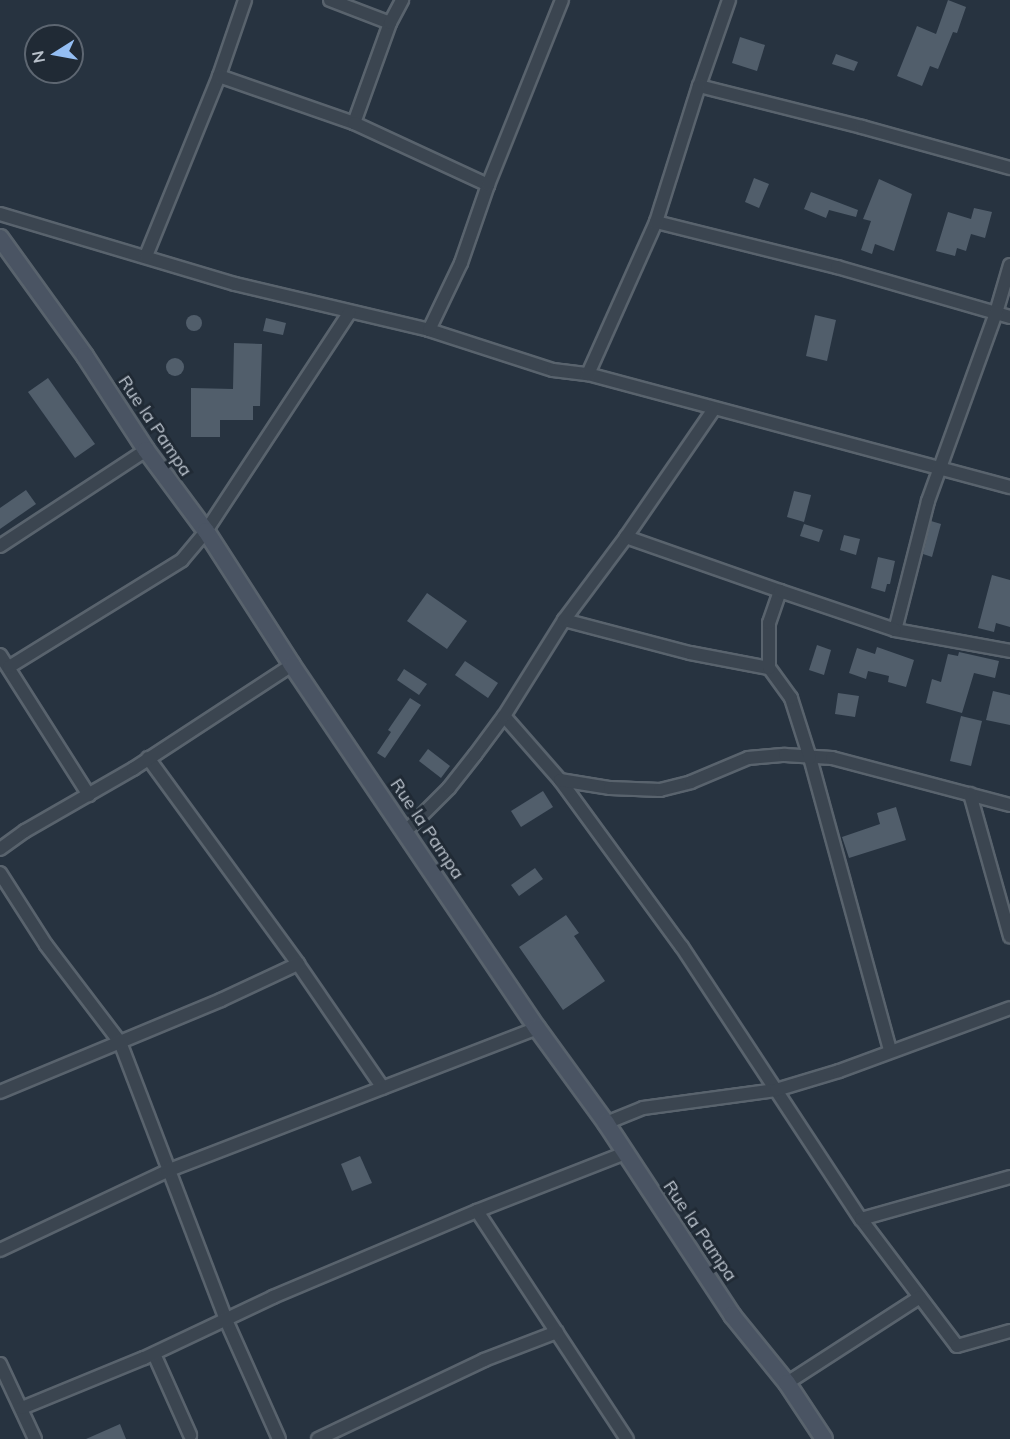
<!DOCTYPE html>
<style>
body{margin:0}
#map{position:relative;width:1010px;height:1439px;overflow:hidden;background:#273340;font-family:Mulish,sans-serif}
div>[style]{position:absolute}
[style*='--x']{left:calc(var(--x)*1px);top:calc(var(--y)*1px);width:calc(var(--w)*1px);rotate:calc(var(--a)*1deg)}
.building>*{inset:0;background:#515e6b}
.round{border-radius:50%}
.roads{filter:drop-shadow(2px 0 #59636d) drop-shadow(-2px 0 #59636d) drop-shadow(0 2px #59636d) drop-shadow(0 -2px #59636d)}
.street>*{height:12px;margin:-6px;padding:0 6px;transform-origin:6px;border-radius:6px;background:#3b4550}
.secondary>*{height:16px;margin:-8px;padding:0 8px;transform-origin:8px;border-radius:8px;background:#4a5463}
span{translate:-50% -50%;white-space:nowrap;text-align:center;line-height:1.15;-webkit-text-stroke:6px #202a35;paint-order:stroke}
.street-label{font-size:18px;color:#b8c0ca}
.north{position:absolute;left:24px;top:24px;width:60px;height:60px;box-sizing:border-box;background:#202a35;border:2px solid #5d6671;border-radius:50%;rotate:259deg;font-size:16px;font-weight:700;line-height:24px;text-align:center;color:#b8c0ca}
.north::after{content:'';display:block;margin:auto;width:21px;height:27px;background:#94bef3;clip-path:polygon(50% 0,100% 100%,50% 72%,0 100%)}
</style>
<div id="map">
<div class="building">
<div style="clip-path:polygon(948px 0,966px 7px,957px 33px,953px 32px,938px 69px,930px 66px,922px 86px,897px 76px,917px 26px,936px 34px)"></div>
<div style="clip-path:polygon(740px 37px,765px 45px,757px 71px,732px 63px)"></div>
<div style="clip-path:polygon(836px 54px,858px 62px,854px 71px,832px 64px)"></div>
<div style="clip-path:polygon(754px 178px,769px 184px,759px 208px,745px 202px)"></div>
<div style="clip-path:polygon(879px 179px,912px 194px,894px 251px,875px 244px,872px 254px,861px 250px,871px 221px,863px 219px)"></div>
<div style="clip-path:polygon(811px 192px,858px 210px,856px 217px,829px 210px,826px 218px,804px 209px)"></div>
<div style="clip-path:polygon(974px 208px,992px 212px,985px 238px,971px 234px,966px 251px,957px 248px,955px 256px,936px 251px,948px 212px,971px 219px)"></div>
<div style="clip-path:polygon(815px 315px,836px 320px,827px 361px,806px 356px)"></div>
<div class="round" style="left:186px;top:315px;width:16px;height:16px"></div>
<div style="clip-path:polygon(266px 318px,286px 323px,283px 335px,263px 331px)"></div>
<div style="clip-path:polygon(234px 343px,262px 344px,260px 406px,253px 406px,253px 420px,220px 420px,220px 437px,191px 437px,191px 388px,233px 389px)"></div>
<div class="round" style="left:166px;top:358px;width:18px;height:18px"></div>
<div style="clip-path:polygon(48px 378px,95px 444px,75px 458px,28px 392px)"></div>
<div style="clip-path:polygon(26px 490px,36px 504px,0 529px,0 508px)"></div>
<div style="clip-path:polygon(794px 491px,811px 495px,804px 522px,787px 517px)"></div>
<div style="clip-path:polygon(931px 521px,941px 524px,932px 557px,923px 554px)"></div>
<div style="clip-path:polygon(804px 524px,823px 530px,819px 542px,800px 536px)"></div>
<div style="clip-path:polygon(844px 535px,860px 539px,856px 555px,840px 550px)"></div>
<div style="clip-path:polygon(878px 557px,895px 561px,890px 584px,887px 584px,885px 592px,871px 588px)"></div>
<div style="clip-path:polygon(992px 575px,1010px 580px,1010px 627px,996px 623px,994px 632px,978px 628px)"></div>
<div style="clip-path:polygon(427px 593px,467px 621px,447px 649px,407px 621px)"></div>
<div style="clip-path:polygon(817px 645px,831px 650px,824px 675px,809px 670px)"></div>
<div style="clip-path:polygon(877px 647px,914px 660px,906px 687px,888px 682px,889px 676px,868px 671px,866px 679px,849px 673px,857px 648px,875px 654px)"></div>
<div style="clip-path:polygon(959px 652px,999px 661px,995px 678px,974px 673px,962px 713px,926px 703px,932px 679px,941px 682px,948px 654px,958px 656px)"></div>
<div style="clip-path:polygon(465px 661px,498px 683px,488px 698px,455px 675px)"></div>
<div style="clip-path:polygon(404px 669px,427px 684px,419px 695px,397px 680px)"></div>
<div style="clip-path:polygon(993px 691px,1010px 695px,1010px 725px,986px 720px)"></div>
<div style="clip-path:polygon(838px 693px,859px 696px,855px 717px,835px 714px)"></div>
<div style="clip-path:polygon(410px 698px,421px 705px,385px 758px,377px 753px,391px 732px,388px 730px)"></div>
<div style="clip-path:polygon(961px 716px,982px 721px,971px 766px,950px 761px)"></div>
<div style="clip-path:polygon(428px 749px,450px 766px,441px 778px,419px 761px)"></div>
<div style="clip-path:polygon(543px 791px,553px 807px,521px 827px,511px 811px)"></div>
<div style="clip-path:polygon(896px 807px,906px 840px,849px 858px,842px 837px,880px 824px,877px 813px)"></div>
<div style="clip-path:polygon(535px 868px,543px 879px,519px 896px,511px 885px)"></div>
<div style="clip-path:polygon(566px 915px,579px 933px,574px 936px,605px 981px,563px 1010px,519px 947px)"></div>
<div style="clip-path:polygon(360px 1156px,372px 1183px,352px 1191px,341px 1164px)"></div>
<div style="clip-path:polygon(120px 1424px,126px 1439px,86px 1439px)"></div>
</div>
<div class="roads">
<div class="street">
<div style="--x:330;--y:0;--w:64;--a:21"></div>
<div style="--x:729;--y:0;--w:91;--a:109.2"></div>
<div style="--x:699;--y:86;--w:168;--a:14.1"></div>
<div style="--x:862;--y:127;--w:154;--a:15.5"></div>
<div style="--x:219;--y:76;--w:80;--a:-71.1"></div>
<div style="--x:354;--y:123;--w:106;--a:-70.2"></div>
<div style="--x:390;--y:23;--w:26;--a:-62"></div>
<div style="--x:0;--y:214;--w:245;--a:16.6"></div>
<div style="--x:235;--y:284;--w:199;--a:13.3"></div>
<div style="--x:429;--y:330;--w:130;--a:17.9"></div>
<div style="--x:553;--y:370;--w:35;--a:7"></div>
<div style="--x:588;--y:374;--w:437;--a:15"></div>
<div style="--x:656;--y:222;--w:187;--a:14"></div>
<div style="--x:837;--y:267;--w:180;--a:16.1"></div>
<div style="--x:146;--y:256;--w:194;--a:-67.9"></div>
<div style="--x:219;--y:76;--w:143;--a:19.2"></div>
<div style="--x:354;--y:123;--w:148;--a:24.8"></div>
<div style="--x:1010;--y:265;--w:50;--a:106.3"></div>
<div style="--x:996;--y:313;--w:200;--a:109.9"></div>
<div style="--x:928;--y:501;--w:133;--a:104.3"></div>
<div style="--x:895;--y:630;--w:117;--a:10.3"></div>
<div style="--x:429;--y:330;--w:74;--a:-64.5"></div>
<div style="--x:461;--y:263;--w:83;--a:-70.9"></div>
<div style="--x:488;--y:185;--w:199;--a:-68.2"></div>
<div style="--x:588;--y:374;--w:167;--a:-65.9"></div>
<div style="--x:656;--y:222;--w:143;--a:-72.5"></div>
<div style="--x:626;--y:537;--w:163;--a:19.3"></div>
<div style="--x:0;--y:546;--w:175;--a:-33.3"></div>
<div style="--x:564;--y:620;--w:130;--a:14.7"></div>
<div style="--x:690;--y:653;--w:80;--a:10.8"></div>
<div style="--x:0;--y:655;--w:166;--a:57.6"></div>
<div style="--x:9;--y:667;--w:203;--a:-31.7"></div>
<div style="--x:182;--y:560;--w:38;--a:-50"></div>
<div style="--x:206;--y:531;--w:261;--a:-56.7"></div>
<div style="--x:504;--y:716;--w:85;--a:48.8"></div>
<div style="--x:560;--y:780;--w:207;--a:53.9"></div>
<div style="--x:682;--y:947;--w:326;--a:56.7"></div>
<div style="--x:861;--y:1219;--w:159;--a:52.9"></div>
<div style="--x:957;--y:1346;--w:55;--a:-15.8"></div>
<div style="--x:148;--y:758;--w:255;--a:53.9"></div>
<div style="--x:298;--y:964;--w:150;--a:55.6"></div>
<div style="--x:560;--y:780;--w:51;--a:9.1"></div>
<div style="--x:610;--y:788;--w:50;--a:2.3"></div>
<div style="--x:660;--y:790;--w:32;--a:-14"></div>
<div style="--x:691;--y:782;--w:62;--a:-22.8"></div>
<div style="--x:748;--y:758;--w:37;--a:-5"></div>
<div style="--x:785;--y:755;--w:47;--a:3.7"></div>
<div style="--x:832;--y:758;--w:184;--a:14.8"></div>
<div style="--x:970;--y:794;--w:148;--a:74.3"></div>
<div style="--x:405;--y:832;--w:62;--a:-45"></div>
<div style="--x:449;--y:788;--w:42;--a:-51.8"></div>
<div style="--x:475;--y:755;--w:49;--a:-53.4"></div>
<div style="--x:504;--y:716;--w:113;--a:-58"></div>
<div style="--x:564;--y:620;--w:104;--a:-53.2"></div>
<div style="--x:626;--y:537;--w:155;--a:-55.5"></div>
<div style="--x:0;--y:849;--w:31;--a:-36"></div>
<div style="--x:25;--y:831;--w:125;--a:-29.9"></div>
<div style="--x:133;--y:769;--w:190;--a:-33.2"></div>
<div style="--x:0;--y:873;--w:85;--a:57.4"></div>
<div style="--x:46;--y:945;--w:122;--a:52.7"></div>
<div style="--x:120;--y:1042;--w:298;--a:69.1"></div>
<div style="--x:226;--y:1320;--w:130;--a:66"></div>
<div style="--x:890;--y:1050;--w:303;--a:-105.3"></div>
<div style="--x:810;--y:758;--w:63;--a:-107.6"></div>
<div style="--x:791;--y:698;--w:37;--a:-126"></div>
<div style="--x:769;--y:668;--w:45;--a:-90"></div>
<div style="--x:769;--y:623;--w:34;--a:-71"></div>
<div style="--x:780;--y:591;--w:121;--a:18.7"></div>
<div style="--x:0;--y:1092;--w:239;--a:-22.6"></div>
<div style="--x:221;--y:1000;--w:85;--a:-25.1"></div>
<div style="--x:606;--y:1123;--w:40;--a:-22"></div>
<div style="--x:643;--y:1108;--w:134;--a:-7.7"></div>
<div style="--x:776;--y:1090;--w:66;--a:-16.8"></div>
<div style="--x:839;--y:1071;--w:182;--a:-20.2"></div>
<div style="--x:477;--y:1211;--w:159;--a:-21.4"></div>
<div style="--x:861;--y:1219;--w:155;--a:-15.7"></div>
<div style="--x:0;--y:1250;--w:185;--a:-25.3"></div>
<div style="--x:167;--y:1171;--w:397;--a:-21.1"></div>
<div style="--x:154;--y:1354;--w:89;--a:66"></div>
<div style="--x:0;--y:1364;--w:83;--a:65"></div>
<div style="--x:787;--y:1383;--w:158;--a:-32.9"></div>
<div style="--x:22;--y:1408;--w:132;--a:-22.3"></div>
<div style="--x:144;--y:1358;--w:143;--a:-25.3"></div>
<div style="--x:273;--y:1297;--w:221;--a:-22.9"></div>
<div style="--x:477;--y:1211;--w:273;--a:56.7"></div>
<div style="--x:318;--y:1439;--w:184;--a:-25.4"></div>
<div style="--x:484;--y:1360;--w:78;--a:-21"></div>
</div>
<div class="secondary">
<div style="--x:0;--y:238;--w:145;--a:54.2"></div>
<div style="--x:85;--y:356;--w:112;--a:57"></div>
<div style="--x:146;--y:450;--w:101;--a:53.5"></div>
<div style="--x:206;--y:531;--w:159;--a:57.3"></div>
<div style="--x:292;--y:665;--w:438;--a:56"></div>
<div style="--x:537;--y:1028;--w:117;--a:54"></div>
<div style="--x:606;--y:1123;--w:230;--a:56.7"></div>
<div style="--x:732;--y:1315;--w:87;--a:51"></div>
<div style="--x:787;--y:1383;--w:67;--a:56.5"></div>
</div>
</div>
<div class="street-label">
<span style="left:155px;top:426px;rotate:56deg">Rue la Pampa</span>
<span style="left:427px;top:829px;rotate:56deg">Rue la Pampa</span>
<span style="left:700px;top:1231px;rotate:56deg">Rue la Pampa</span>
</div>
<div class="north">N</div>
</div>
